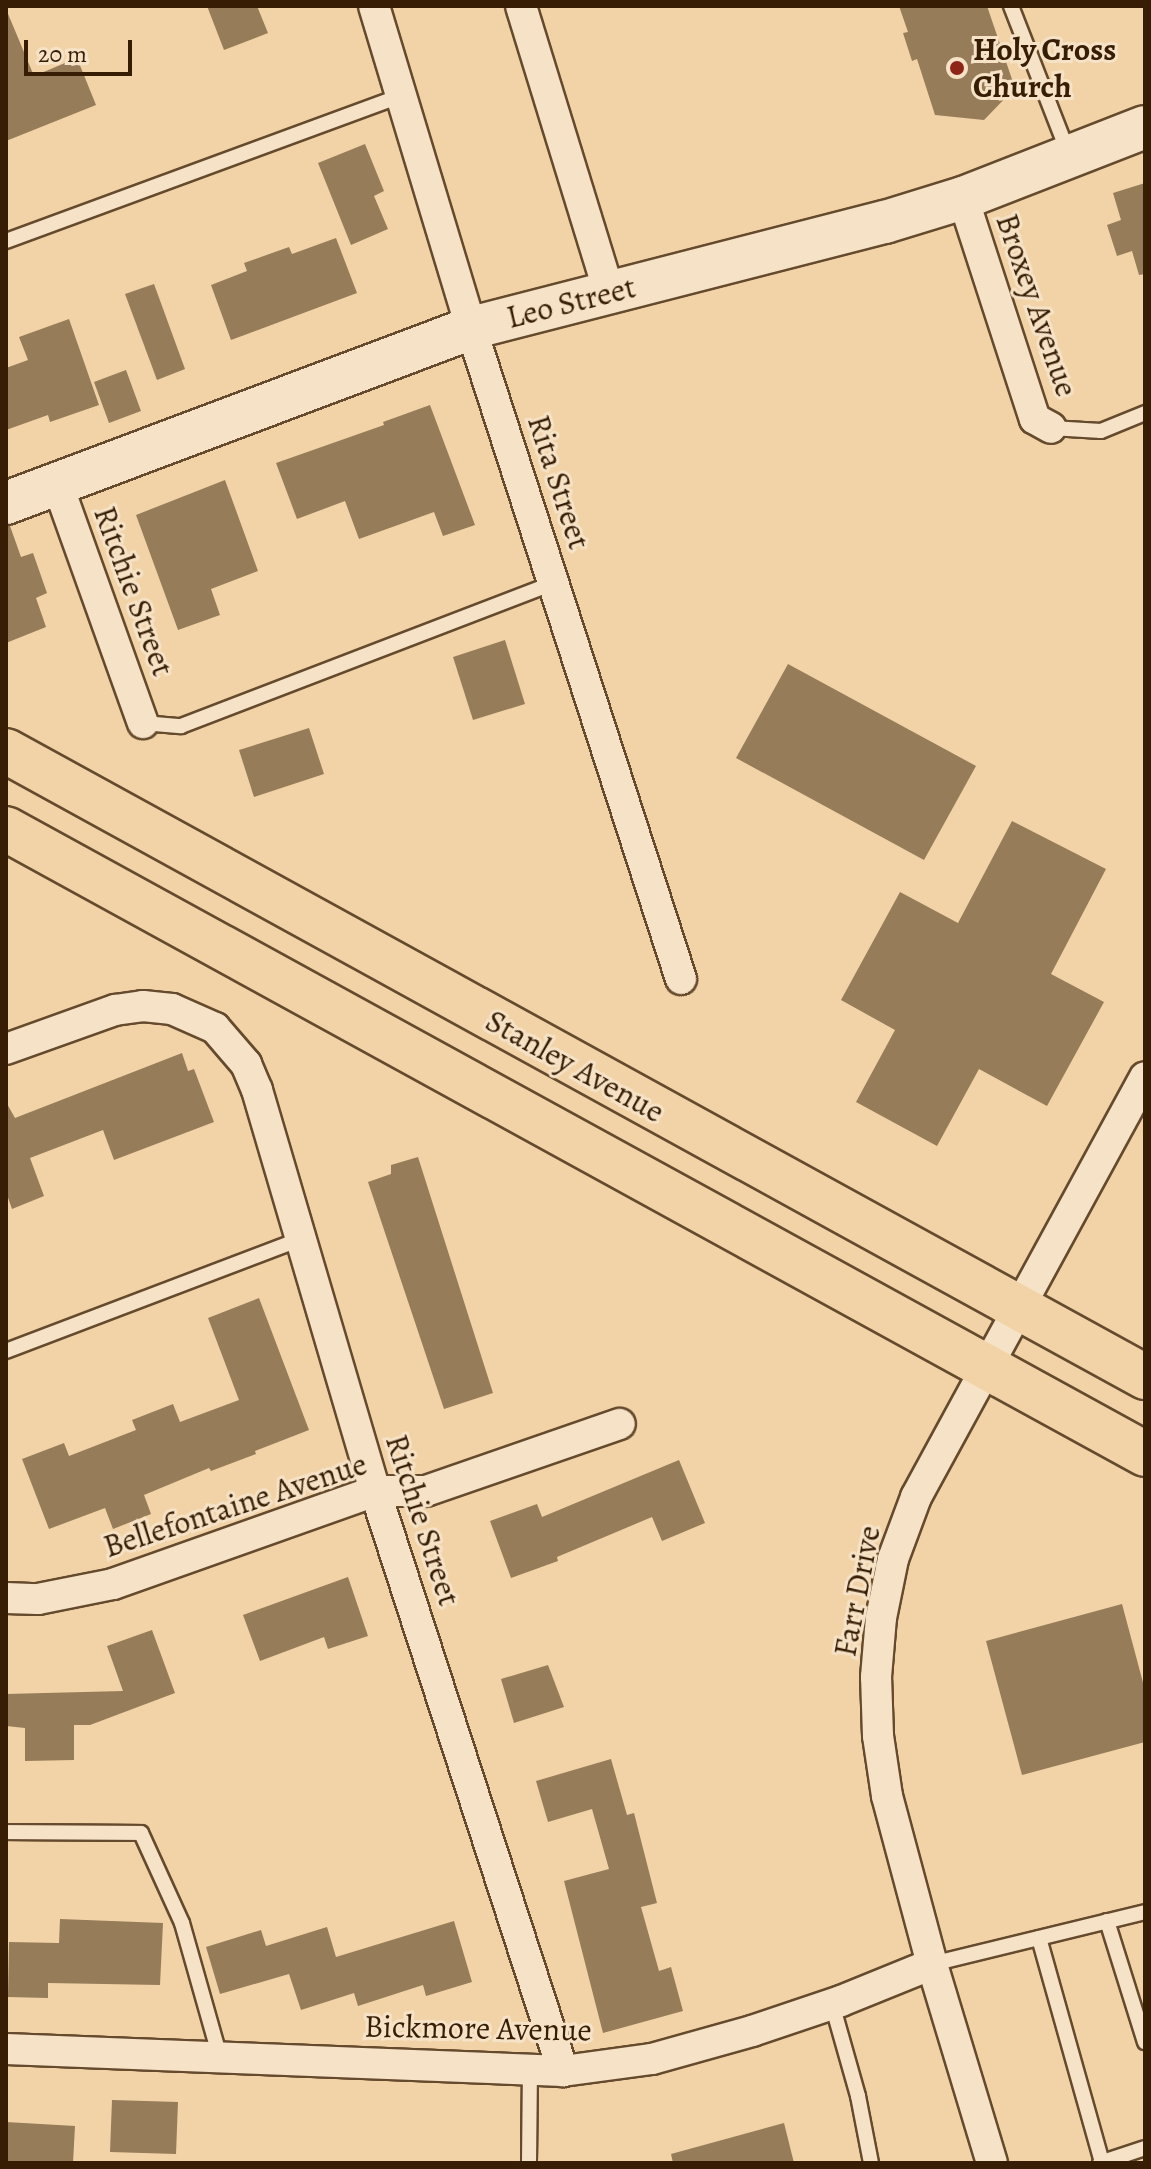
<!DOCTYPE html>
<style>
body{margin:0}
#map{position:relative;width:1151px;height:2169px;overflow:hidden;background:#f1d3a7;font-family:Alegreya,serif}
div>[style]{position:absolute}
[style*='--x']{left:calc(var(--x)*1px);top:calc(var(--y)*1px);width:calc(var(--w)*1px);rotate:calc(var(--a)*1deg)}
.building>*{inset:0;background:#977c59}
.roads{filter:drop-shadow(2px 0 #654a2d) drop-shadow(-2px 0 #654a2d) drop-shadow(0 2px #654a2d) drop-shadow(0 -2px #654a2d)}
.lane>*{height:14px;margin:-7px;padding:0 7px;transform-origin:7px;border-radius:7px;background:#f6e2c6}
.street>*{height:30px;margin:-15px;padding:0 15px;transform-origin:15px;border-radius:15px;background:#f6e2c6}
.secondary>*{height:42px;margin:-21px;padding:0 21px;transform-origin:21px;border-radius:21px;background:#f6e2c6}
.primary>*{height:44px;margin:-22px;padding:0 22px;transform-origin:22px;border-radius:22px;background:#f1d3a7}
.dots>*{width:22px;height:22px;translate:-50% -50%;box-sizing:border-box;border:4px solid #f6e2c6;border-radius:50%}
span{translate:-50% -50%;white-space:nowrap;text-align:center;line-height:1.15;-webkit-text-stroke:6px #f6e2c6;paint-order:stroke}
.poi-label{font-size:32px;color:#361d04;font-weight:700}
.left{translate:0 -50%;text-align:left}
.street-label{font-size:32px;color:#361d04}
.frame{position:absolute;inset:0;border:8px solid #361d04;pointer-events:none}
.scale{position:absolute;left:24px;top:40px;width:108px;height:36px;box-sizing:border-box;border:4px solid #361d04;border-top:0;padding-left:10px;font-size:24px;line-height:28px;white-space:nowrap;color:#361d04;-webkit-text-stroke:6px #f6e2c6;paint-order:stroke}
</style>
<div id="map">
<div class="building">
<div style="clip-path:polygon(207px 6px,257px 6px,268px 33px,224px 50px)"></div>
<div style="clip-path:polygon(899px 6px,987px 6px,1015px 88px,984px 120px,935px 115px,917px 59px,912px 61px,903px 33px,908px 32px)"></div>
<div style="clip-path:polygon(6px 9px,34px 76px,77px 58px,96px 105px,6px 141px)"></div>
<div style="clip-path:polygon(365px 144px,384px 191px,374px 196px,388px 229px,351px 245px,318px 163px)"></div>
<div style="clip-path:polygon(1145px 183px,1145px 274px,1139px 275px,1132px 251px,1117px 256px,1107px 225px,1121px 220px,1113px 193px)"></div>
<div style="clip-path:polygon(336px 238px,357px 293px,231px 340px,211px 285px,247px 271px,244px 263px,289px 247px,292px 254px)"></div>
<div style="clip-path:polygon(154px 284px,185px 369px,157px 380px,125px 294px)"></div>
<div style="clip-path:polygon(69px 319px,99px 405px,50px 422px,48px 415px,6px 430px,6px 368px,28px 360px,19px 337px)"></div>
<div style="clip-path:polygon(126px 370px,141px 411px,109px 423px,94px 382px)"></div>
<div style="clip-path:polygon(430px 405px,475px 525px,443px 536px,434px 512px,359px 539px,345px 501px,297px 519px,276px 463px,384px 425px,383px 422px)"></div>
<div style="clip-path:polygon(225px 480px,258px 571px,211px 589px,220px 615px,178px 630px,136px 515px)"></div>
<div style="clip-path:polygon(6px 526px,10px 526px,21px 557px,33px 553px,47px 593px,36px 598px,46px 627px,6px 643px)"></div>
<div style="clip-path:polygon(505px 640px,525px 704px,473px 720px,453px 657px)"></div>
<div style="clip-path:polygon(788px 664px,976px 766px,924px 860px,736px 758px)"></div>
<div style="clip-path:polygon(309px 728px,324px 774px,254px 797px,239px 750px)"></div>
<div style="clip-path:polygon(1012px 821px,1106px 869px,1051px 974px,1104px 1002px,1047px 1106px,979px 1069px,937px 1146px,856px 1102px,895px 1030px,841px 1000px,900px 892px,958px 923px)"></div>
<div style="clip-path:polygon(182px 1053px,188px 1071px,194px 1069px,214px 1122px,114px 1160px,103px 1130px,30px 1158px,44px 1196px,12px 1209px,6px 1192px,6px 1102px,15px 1118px)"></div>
<div style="clip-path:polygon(418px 1157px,493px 1393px,444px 1409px,368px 1182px,391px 1174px,391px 1165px)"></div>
<div style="clip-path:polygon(259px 1298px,309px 1430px,255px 1451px,256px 1454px,211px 1471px,209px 1468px,144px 1495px,151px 1514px,113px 1529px,105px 1508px,49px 1529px,22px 1459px,64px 1443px,69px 1456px,136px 1430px,132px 1420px,173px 1404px,180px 1422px,239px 1400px,208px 1318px)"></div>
<div style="clip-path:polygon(679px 1460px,705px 1523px,662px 1541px,652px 1517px,557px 1557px,558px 1561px,511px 1578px,490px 1521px,537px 1504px,542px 1517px)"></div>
<div style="clip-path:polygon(348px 1577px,368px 1636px,328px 1649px,324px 1637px,260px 1661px,243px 1615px)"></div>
<div style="clip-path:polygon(1122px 1604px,1145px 1690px,1145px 1742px,1022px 1775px,986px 1641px)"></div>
<div style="clip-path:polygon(152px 1630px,175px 1693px,90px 1725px,74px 1725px,74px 1760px,25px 1761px,25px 1728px,6px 1726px,6px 1694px,123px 1691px,107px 1646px)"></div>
<div style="clip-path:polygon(548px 1665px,564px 1707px,514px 1723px,501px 1679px)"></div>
<div style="clip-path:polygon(611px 1759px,627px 1815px,634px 1813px,657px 1903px,641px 1907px,659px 1971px,671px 1967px,683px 2011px,603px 2033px,564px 1881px,609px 1869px,592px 1809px,548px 1822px,536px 1781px)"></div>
<div style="clip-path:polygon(60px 1919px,163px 1923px,160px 1985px,48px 1983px,48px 1998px,8px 1997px,9px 1942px,59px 1943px)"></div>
<div style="clip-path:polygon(454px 1921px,472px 1982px,426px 1996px,423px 1985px,358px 2006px,354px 1993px,301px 2010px,289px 1974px,220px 1994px,206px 1947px,261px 1930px,266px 1946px,327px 1927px,336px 1957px)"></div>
<div style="clip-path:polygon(112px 2100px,178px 2102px,176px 2154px,110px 2152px)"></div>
<div style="clip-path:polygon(6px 2122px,75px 2126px,73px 2163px,6px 2163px)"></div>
<div style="clip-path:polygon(784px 2123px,794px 2163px,673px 2163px,671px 2154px)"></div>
</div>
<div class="roads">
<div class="lane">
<div style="--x:1011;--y:6;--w:157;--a:68.7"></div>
<div style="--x:6;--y:241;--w:421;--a:-20.2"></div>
<div style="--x:1051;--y:428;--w:50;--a:3.4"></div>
<div style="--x:1101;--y:431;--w:48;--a:-22.2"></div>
<div style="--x:143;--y:723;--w:38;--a:5"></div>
<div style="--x:181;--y:726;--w:399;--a:-21"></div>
<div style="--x:6;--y:1351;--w:316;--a:-20.8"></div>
<div style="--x:6;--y:1832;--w:135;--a:0.4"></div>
<div style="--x:141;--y:1833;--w:99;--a:65.5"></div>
<div style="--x:182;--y:1923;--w:139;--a:74.2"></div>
<div style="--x:1107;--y:1921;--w:127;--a:72.6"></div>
<div style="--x:1039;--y:1938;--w:233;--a:74.3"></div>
<div style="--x:932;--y:1964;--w:219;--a:-13.7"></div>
<div style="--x:832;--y:2004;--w:96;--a:74.2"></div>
<div style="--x:858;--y:2096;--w:68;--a:79"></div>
<div style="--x:529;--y:2163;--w:94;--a:-89.4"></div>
<div style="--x:1100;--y:2163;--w:47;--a:-18.4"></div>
</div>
<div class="street">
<div style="--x:374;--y:6;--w:336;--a:73.2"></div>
<div style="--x:471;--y:328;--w:684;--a:72.12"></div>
<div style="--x:521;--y:6;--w:299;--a:72.9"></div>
<div style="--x:963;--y:198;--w:232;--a:72"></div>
<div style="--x:1035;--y:419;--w:18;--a:29"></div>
<div style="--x:57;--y:483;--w:255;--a:70.3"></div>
<div style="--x:6;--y:1049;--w:116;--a:-19.7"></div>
<div style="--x:115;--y:1010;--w:28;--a:-8"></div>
<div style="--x:143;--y:1006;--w:29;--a:6"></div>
<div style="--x:172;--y:1009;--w:47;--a:23.8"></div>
<div style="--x:215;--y:1028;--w:48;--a:49.3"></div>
<div style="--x:246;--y:1064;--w:28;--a:67"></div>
<div style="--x:257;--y:1090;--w:418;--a:73.6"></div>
<div style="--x:375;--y:1491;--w:610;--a:72.04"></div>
<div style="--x:6;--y:1598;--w:32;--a:2"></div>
<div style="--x:38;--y:1599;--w:76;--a:-11.3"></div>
<div style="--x:113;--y:1584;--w:278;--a:-19.5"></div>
<div style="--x:375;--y:1491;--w:51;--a:0"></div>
<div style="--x:426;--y:1491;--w:205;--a:-19.1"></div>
<div style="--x:6;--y:2049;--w:557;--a:2.26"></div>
<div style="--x:563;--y:2071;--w:90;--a:-7.7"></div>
<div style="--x:652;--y:2059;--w:104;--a:-15.6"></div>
<div style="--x:752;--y:2031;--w:94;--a:-18.6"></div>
<div style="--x:841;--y:2001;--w:98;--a:-22.1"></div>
<div style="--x:992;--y:2163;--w:208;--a:-106.8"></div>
<div style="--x:932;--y:1964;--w:174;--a:-105"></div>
<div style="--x:887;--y:1796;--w:61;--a:-98.5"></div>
<div style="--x:878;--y:1736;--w:59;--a:-91.9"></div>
<div style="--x:876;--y:1677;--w:59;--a:-85.2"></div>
<div style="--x:881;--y:1618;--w:60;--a:-78.5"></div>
<div style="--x:893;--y:1559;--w:66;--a:-69.6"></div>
<div style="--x:916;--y:1497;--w:478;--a:-61.4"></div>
</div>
<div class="secondary">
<div style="--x:6;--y:503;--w:497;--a:-20.6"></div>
<div style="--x:471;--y:328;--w:427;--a:-14.4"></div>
<div style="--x:885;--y:222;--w:82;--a:-17.1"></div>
<div style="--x:963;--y:198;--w:195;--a:-21.3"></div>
</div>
<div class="primary">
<div style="--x:6;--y:751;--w:1300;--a:28.79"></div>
<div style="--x:6;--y:829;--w:1299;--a:28.75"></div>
</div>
</div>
<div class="dots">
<div style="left:957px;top:68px;background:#8f2418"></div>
</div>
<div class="poi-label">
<span class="left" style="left:973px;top:68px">Holy Cross<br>Church</span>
</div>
<div class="street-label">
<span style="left:571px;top:302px;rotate:-14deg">Leo Street</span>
<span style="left:1037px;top:305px;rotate:71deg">Broxey Avenue</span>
<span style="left:559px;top:482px;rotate:72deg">Rita Street</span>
<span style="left:134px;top:591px;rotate:70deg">Ritchie Street</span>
<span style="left:575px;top:1066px;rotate:29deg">Stanley Avenue</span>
<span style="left:235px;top:1505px;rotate:-18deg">Bellefontaine Avenue</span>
<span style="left:423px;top:1520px;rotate:72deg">Ritchie Street</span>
<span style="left:857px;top:1591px;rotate:-79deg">Farr Drive</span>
<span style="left:478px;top:2028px;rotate:1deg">Bickmore Avenue</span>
</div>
<div class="frame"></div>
<div class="scale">20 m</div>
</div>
